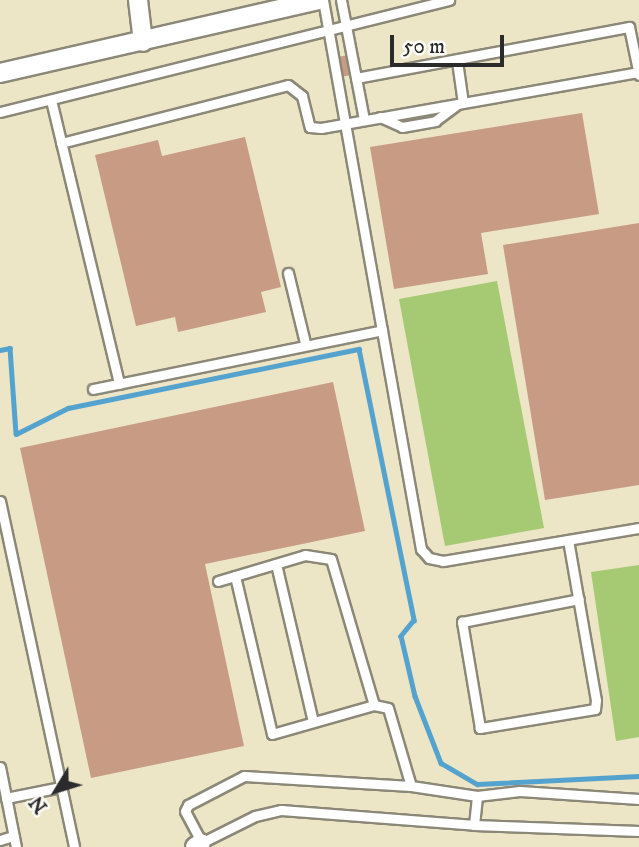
<!DOCTYPE html>
<style>
body{margin:0}
#map{position:relative;width:639px;height:847px;overflow:hidden;background:#ece5c6;font-family:"IM FELL DW Pica",serif}
div>[style]{position:absolute}
[style*='--x']{left:calc(var(--x)*1px);top:calc(var(--y)*1px);width:calc(var(--w)*1px);rotate:calc(var(--a)*1deg)}
.green>*{inset:0;background:#a6ca74}
.stream>*{height:4.5px;margin:-2.25px;padding:0 2.25px;transform-origin:2.25px;border-radius:2.25px;background:#54a2ce}
.building>*{inset:0;background:#c79b84}
.roads{filter:drop-shadow(2px 0 #8c8878) drop-shadow(-2px 0 #8c8878) drop-shadow(0 2px #8c8878) drop-shadow(0 -2px #8c8878)}
.service>*{height:9px;margin:-4.5px;padding:0 4.5px;transform-origin:4.5px;border-radius:4.5px;background:#fff}
.minor>*{height:18px;margin:-9px;padding:0 9px;transform-origin:9px;border-radius:9px;background:#fff}
span{translate:-50% -50%;white-space:nowrap;text-align:center;line-height:1.15;-webkit-text-stroke:5px #fdfcf7;paint-order:stroke}
.north{position:absolute;left:21px;top:756px;width:70px;height:70px;-webkit-text-stroke:5px #fdfcf7;paint-order:stroke;rotate:232deg;font-size:19px;font-weight:700;line-height:28px;text-align:center;color:#2b2b2b}
.north::after{content:'';display:block;margin:auto;width:24px;height:32px;background:#2b2b2b;clip-path:polygon(50% 0,100% 100%,50% 72%,0 100%)}
.scale{position:absolute;left:390px;top:35px;width:114px;height:32px;box-sizing:border-box;border:4px solid #2b2b2b;border-top:0;padding-left:9px;font-size:21px;line-height:24px;white-space:nowrap;color:#2b2b2b;-webkit-text-stroke:5px #fdfcf7;paint-order:stroke}
</style>
<div id="map">
<div class="green">
<div style="clip-path:polygon(497px 281px,544px 528px,445px 546px,399px 299px)"></div>
<div style="clip-path:polygon(639px 565px,639px 737px,616px 741px,591px 572px)"></div>
</div>
<div class="stream">
<div style="--x:0;--y:350;--w:10;--a:-11"></div>
<div style="--x:10;--y:348;--w:86;--a:86"></div>
<div style="--x:16;--y:434;--w:58;--a:-26.6"></div>
<div style="--x:68;--y:408;--w:297;--a:-11.5"></div>
<div style="--x:359;--y:349;--w:277;--a:78.5"></div>
<div style="--x:414;--y:620;--w:21;--a:129"></div>
<div style="--x:401;--y:636;--w:62;--a:76.9"></div>
<div style="--x:415;--y:696;--w:72;--a:68.8"></div>
<div style="--x:441;--y:763;--w:42;--a:30.3"></div>
<div style="--x:477;--y:784;--w:162;--a:-2.8"></div>
</div>
<div class="building">
<div style="clip-path:polygon(349px 55px,352px 75px,340px 77px,337px 57px)"></div>
<div style="clip-path:polygon(582px 113px,599px 214px,481px 233px,488px 274px,394px 289px,370px 147px)"></div>
<div style="clip-path:polygon(245px 137px,281px 287px,261px 292px,266px 312px,178px 332px,175px 317px,136px 326px,95px 155px,158px 140px,162px 156px)"></div>
<div style="clip-path:polygon(639px 223px,639px 485px,545px 500px,503px 245px)"></div>
<div style="clip-path:polygon(333px 382px,365px 531px,205px 564px,244px 746px,91px 778px,20px 448px)"></div>
</div>
<div class="roads">
<div class="service">
<div style="--x:323;--y:0;--w:558;--a:79.88"></div>
<div style="--x:421;--y:549;--w:12;--a:48"></div>
<div style="--x:429;--y:558;--w:14;--a:12"></div>
<div style="--x:443;--y:561;--w:199;--a:-9.6"></div>
<div style="--x:341;--y:0;--w:122;--a:79.1"></div>
<div style="--x:457;--y:61;--w:42;--a:81.9"></div>
<div style="--x:356;--y:78;--w:278;--a:-10.6"></div>
<div style="--x:629;--y:27;--w:49;--a:78.2"></div>
<div style="--x:51;--y:100;--w:292;--a:76.5"></div>
<div style="--x:0;--y:112;--w:463;--a:-14"></div>
<div style="--x:380;--y:117;--w:24;--a:24"></div>
<div style="--x:402;--y:127;--w:34;--a:-10"></div>
<div style="--x:435;--y:121;--w:26;--a:-37"></div>
<div style="--x:61;--y:143;--w:234;--a:-14.3"></div>
<div style="--x:288;--y:85;--w:18;--a:38"></div>
<div style="--x:302;--y:96;--w:32;--a:76"></div>
<div style="--x:310;--y:127;--w:11;--a:5"></div>
<div style="--x:321;--y:128;--w:323;--a:-10"></div>
<div style="--x:288;--y:273;--w:72;--a:76.3"></div>
<div style="--x:93;--y:389;--w:295;--a:-11.5"></div>
<div style="--x:0;--y:501;--w:354;--a:77.9"></div>
<div style="--x:568;--y:540;--w:162;--a:80.1"></div>
<div style="--x:596;--y:700;--w:9;--a:96"></div>
<div style="--x:595;--y:709;--w:117;--a:170.6"></div>
<div style="--x:480;--y:728;--w:108;--a:-99.6"></div>
<div style="--x:462;--y:622;--w:119;--a:-11.1"></div>
<div style="--x:276;--y:564;--w:162;--a:76.8"></div>
<div style="--x:235;--y:576;--w:162;--a:76.8"></div>
<div style="--x:272;--y:734;--w:106;--a:-15.9"></div>
<div style="--x:374;--y:705;--w:14;--a:12"></div>
<div style="--x:388;--y:708;--w:81;--a:73.6"></div>
<div style="--x:218;--y:581;--w:91;--a:-16.6"></div>
<div style="--x:305;--y:555;--w:26;--a:9"></div>
<div style="--x:331;--y:559;--w:152;--a:73.6"></div>
<div style="--x:0;--y:767;--w:82;--a:78.7"></div>
<div style="--x:6;--y:798;--w:56;--a:-11.3"></div>
<div style="--x:474;--y:825;--w:29;--a:-84"></div>
<div style="--x:0;--y:840;--w:14;--a:-17"></div>
<div style="--x:201;--y:843;--w:60;--a:-26.6"></div>
<div style="--x:255;--y:816;--w:27;--a:-13"></div>
<div style="--x:281;--y:810;--w:194;--a:4.4"></div>
<div style="--x:474;--y:825;--w:165;--a:2.1"></div>
<div style="--x:203;--y:845;--w:38;--a:-118"></div>
<div style="--x:185;--y:811;--w:7;--a:-63"></div>
<div style="--x:188;--y:805;--w:63;--a:-27.4"></div>
<div style="--x:244;--y:776;--w:167;--a:3.4"></div>
<div style="--x:411;--y:786;--w:67;--a:8.6"></div>
<div style="--x:477;--y:796;--w:43;--a:-6.6"></div>
<div style="--x:520;--y:791;--w:119;--a:3.8"></div>
</div>
<div class="minor">
<div style="--x:138;--y:0;--w:42;--a:83.2"></div>
<div style="--x:0;--y:73;--w:326;--a:-12.9"></div>
<div style="--x:195;--y:847;--w:7;--a:-34"></div>
</div>
</div>
<div class="north">N</div>
<div class="scale">50 m</div>
</div>
